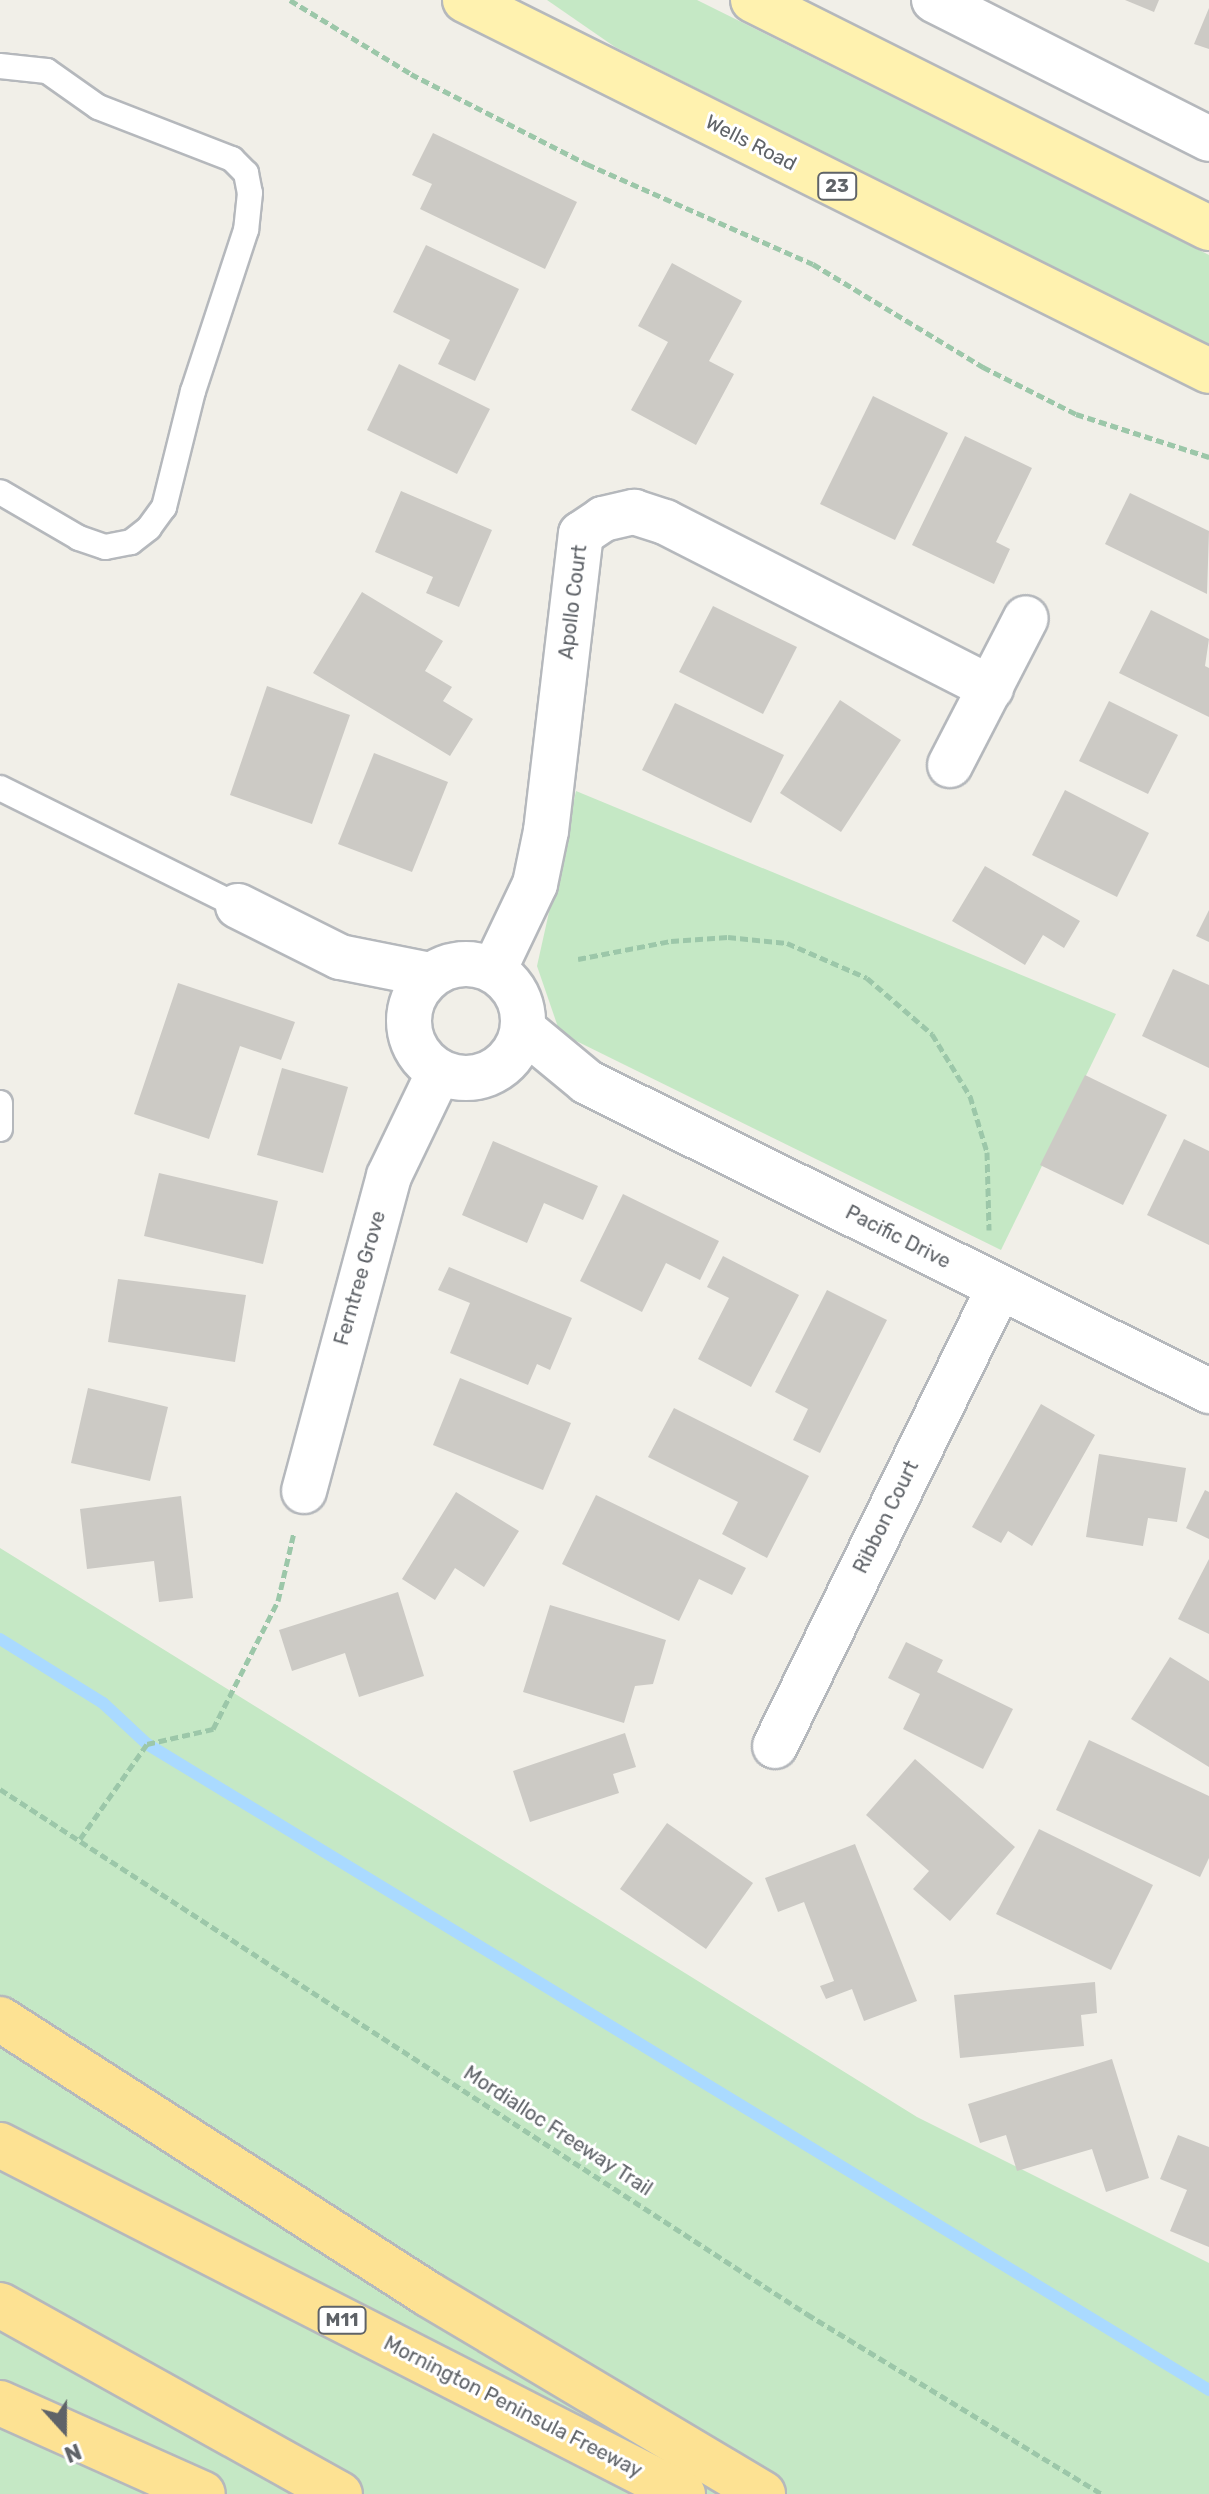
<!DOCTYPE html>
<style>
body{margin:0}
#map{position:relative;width:1209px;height:2494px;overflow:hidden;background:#f1efe8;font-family:Rubik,sans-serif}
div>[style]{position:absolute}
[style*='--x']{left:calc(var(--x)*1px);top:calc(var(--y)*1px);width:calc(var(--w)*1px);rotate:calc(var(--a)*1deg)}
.green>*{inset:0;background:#c5e8c5}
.stream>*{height:12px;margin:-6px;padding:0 6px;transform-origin:6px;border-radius:6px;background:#aadaff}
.building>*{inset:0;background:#cccac5}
.path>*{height:5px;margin-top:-2.5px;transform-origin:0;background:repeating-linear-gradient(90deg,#9cc7a9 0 8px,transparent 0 12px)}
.roads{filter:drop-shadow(2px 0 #b5b8bc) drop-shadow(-2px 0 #b5b8bc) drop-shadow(0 2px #b5b8bc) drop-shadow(0 -2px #b5b8bc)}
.service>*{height:24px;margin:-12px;padding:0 12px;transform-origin:12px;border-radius:12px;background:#fff}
.minor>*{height:44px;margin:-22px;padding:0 22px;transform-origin:22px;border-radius:22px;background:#fff}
.minor>.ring{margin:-22px;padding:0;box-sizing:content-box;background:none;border:44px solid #fff;border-radius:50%}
.primary>*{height:44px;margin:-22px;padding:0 22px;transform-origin:22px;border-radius:22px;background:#fff2af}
.motorway>*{height:44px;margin:-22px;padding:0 22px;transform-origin:22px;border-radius:22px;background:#fde293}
span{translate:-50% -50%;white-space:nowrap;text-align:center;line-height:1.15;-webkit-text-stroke:6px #fff;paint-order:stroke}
.shield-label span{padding:2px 6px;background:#fff;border:2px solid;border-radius:6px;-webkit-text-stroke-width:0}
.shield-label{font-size:18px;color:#5f6368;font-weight:700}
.street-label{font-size:20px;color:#5f6368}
.north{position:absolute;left:24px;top:2390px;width:80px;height:80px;-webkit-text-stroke:6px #fff;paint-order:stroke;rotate:159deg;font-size:22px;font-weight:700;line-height:32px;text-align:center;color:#5f6368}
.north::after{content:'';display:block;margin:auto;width:28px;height:36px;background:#5f6368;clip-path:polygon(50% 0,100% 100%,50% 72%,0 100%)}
</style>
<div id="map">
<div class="green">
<div style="clip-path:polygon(547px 0,697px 0,1209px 255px,1209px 347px,615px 47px)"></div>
<div style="clip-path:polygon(576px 791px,1116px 1014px,1001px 1250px,560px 1033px,537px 966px)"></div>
<div style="clip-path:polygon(0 1548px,917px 2117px,1209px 2263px,1209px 2494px,0 2494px)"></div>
</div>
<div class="stream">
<div style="--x:0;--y:1639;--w:121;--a:31.9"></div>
<div style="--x:103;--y:1703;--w:60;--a:43"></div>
<div style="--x:147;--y:1744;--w:1243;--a:31.31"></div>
</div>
<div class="building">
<div style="clip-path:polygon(1125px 0,1159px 0,1154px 12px)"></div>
<div style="clip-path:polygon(1209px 8px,1209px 49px,1194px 44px)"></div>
<div style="clip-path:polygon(433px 133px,577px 202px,545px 269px,420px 209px,432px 184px,412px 175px)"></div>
<div style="clip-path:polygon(426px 245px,519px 289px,475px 381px,438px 364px,450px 340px,393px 312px)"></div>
<div style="clip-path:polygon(672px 263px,742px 301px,709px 361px,734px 374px,696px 445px,631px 410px,668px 342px,638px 326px)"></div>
<div style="clip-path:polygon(399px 364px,490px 409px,457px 474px,367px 430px)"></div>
<div style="clip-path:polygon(873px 396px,948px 433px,895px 540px,820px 504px)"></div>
<div style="clip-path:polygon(965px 436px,1032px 468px,996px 542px,1010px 549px,994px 584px,912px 545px)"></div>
<div style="clip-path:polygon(401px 491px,492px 530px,459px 607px,426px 593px,433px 577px,375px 552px)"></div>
<div style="clip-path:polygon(1130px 493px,1209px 531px,1207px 594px,1105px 544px)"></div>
<div style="clip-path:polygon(362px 592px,443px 641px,425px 671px,452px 687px,443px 701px,473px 719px,450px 756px,313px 673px)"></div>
<div style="clip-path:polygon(713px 606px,797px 647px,763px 714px,679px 672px)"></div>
<div style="clip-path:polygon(1151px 610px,1209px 639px,1205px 666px,1209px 668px,1209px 717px,1119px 673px)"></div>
<div style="clip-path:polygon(267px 686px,350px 715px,312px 824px,230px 795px)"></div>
<div style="clip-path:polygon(840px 700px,901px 740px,841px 832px,780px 793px)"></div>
<div style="clip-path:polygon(1109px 701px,1178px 735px,1148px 794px,1079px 761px)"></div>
<div style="clip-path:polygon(675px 703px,784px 755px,751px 823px,642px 770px)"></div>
<div style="clip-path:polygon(374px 753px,448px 782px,412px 872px,338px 844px)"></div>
<div style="clip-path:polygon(1065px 790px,1149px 833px,1117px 897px,1032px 855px)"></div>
<div style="clip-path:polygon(985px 866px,1080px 921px,1064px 948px,1043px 935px,1025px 965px,952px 921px)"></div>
<div style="clip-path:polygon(1209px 910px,1209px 942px,1196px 936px)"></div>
<div style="clip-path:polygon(1173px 969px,1209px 985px,1209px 1068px,1142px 1036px)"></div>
<div style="clip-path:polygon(178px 983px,295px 1022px,281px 1060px,240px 1046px,209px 1139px,134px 1114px)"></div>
<div style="clip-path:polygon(282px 1068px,348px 1087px,323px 1173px,257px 1155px)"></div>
<div style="clip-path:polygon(1085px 1075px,1167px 1115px,1123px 1205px,1040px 1165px)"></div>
<div style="clip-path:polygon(1184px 1139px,1209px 1151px,1209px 1245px,1147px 1215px)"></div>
<div style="clip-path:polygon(493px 1141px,598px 1186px,583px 1220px,544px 1203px,527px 1243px,462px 1215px)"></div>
<div style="clip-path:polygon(159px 1173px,278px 1201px,263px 1264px,144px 1236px)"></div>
<div style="clip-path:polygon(623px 1194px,719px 1241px,700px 1280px,666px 1263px,642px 1312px,580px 1281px)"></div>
<div style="clip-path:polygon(723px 1256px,799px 1295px,751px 1387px,698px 1359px,729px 1298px,707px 1287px)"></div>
<div style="clip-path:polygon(449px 1267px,572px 1318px,550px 1370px,537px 1364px,528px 1385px,450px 1353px,470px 1303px,438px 1290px)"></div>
<div style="clip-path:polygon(118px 1279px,246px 1295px,235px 1362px,108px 1342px)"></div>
<div style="clip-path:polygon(827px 1290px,887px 1320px,820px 1453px,793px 1440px,808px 1409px,775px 1392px)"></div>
<div style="clip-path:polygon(460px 1378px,571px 1423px,543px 1490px,433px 1445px)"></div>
<div style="clip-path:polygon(88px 1388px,168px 1407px,150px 1481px,71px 1463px)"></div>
<div style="clip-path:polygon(1041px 1404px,1095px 1435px,1032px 1546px,1008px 1531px,1001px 1543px,972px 1527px)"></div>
<div style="clip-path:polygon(674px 1408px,809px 1476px,767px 1558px,722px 1534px,738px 1502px,648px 1457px)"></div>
<div style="clip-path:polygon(1099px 1454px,1186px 1468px,1177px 1522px,1148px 1518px,1143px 1546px,1086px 1537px)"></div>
<div style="clip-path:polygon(1205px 1490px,1209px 1492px,1209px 1539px,1186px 1528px)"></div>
<div style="clip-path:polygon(456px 1492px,519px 1531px,484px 1587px,455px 1568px,435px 1600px,402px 1579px)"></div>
<div style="clip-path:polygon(596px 1495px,746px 1568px,732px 1595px,699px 1579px,679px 1621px,562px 1564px)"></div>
<div style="clip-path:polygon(181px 1496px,193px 1598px,159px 1602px,154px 1561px,87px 1569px,80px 1509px)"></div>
<div style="clip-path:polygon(1209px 1559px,1209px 1634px,1178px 1619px)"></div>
<div style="clip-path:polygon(398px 1592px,424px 1676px,359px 1697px,345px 1653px,292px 1671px,279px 1630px)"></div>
<div style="clip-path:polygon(550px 1605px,666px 1640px,653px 1684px,635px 1686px,624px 1723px,523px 1692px)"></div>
<div style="clip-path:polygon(906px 1642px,943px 1660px,937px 1672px,1013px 1709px,983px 1769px,903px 1729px,920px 1694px,888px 1678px)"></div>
<div style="clip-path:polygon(1170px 1657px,1209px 1681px,1209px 1767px,1131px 1719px)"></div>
<div style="clip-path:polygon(625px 1733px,636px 1767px,613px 1774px,619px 1793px,530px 1822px,513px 1771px)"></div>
<div style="clip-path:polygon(1089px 1740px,1209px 1796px,1209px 1858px,1200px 1877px,1056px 1810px)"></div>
<div style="clip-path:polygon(915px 1759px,1015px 1847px,950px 1921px,913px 1889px,929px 1871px,866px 1815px)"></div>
<div style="clip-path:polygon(667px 1823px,753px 1883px,706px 1949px,620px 1889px)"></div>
<div style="clip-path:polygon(1039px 1829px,1153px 1885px,1111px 1970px,996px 1914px)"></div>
<div style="clip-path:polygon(855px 1844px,917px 2001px,864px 2021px,852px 1989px,826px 1999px,820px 1986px,834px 1981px,804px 1902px,778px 1912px,765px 1878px)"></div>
<div style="clip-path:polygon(1095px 1982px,1097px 2013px,1081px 2015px,1084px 2046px,960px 2058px,954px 1995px)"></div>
<div style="clip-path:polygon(1112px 2059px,1149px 2178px,1106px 2192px,1092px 2149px,1017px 2171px,1006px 2135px,980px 2143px,968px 2104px)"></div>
<div style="clip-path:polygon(1178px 2135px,1209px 2147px,1209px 2247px,1170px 2231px,1187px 2190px,1160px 2179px)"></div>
</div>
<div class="path">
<div style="--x:290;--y:0;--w:142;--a:31.4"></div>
<div style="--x:411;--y:74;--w:198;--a:27.1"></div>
<div style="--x:587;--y:164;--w:247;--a:23.9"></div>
<div style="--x:813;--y:264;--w:199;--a:31.2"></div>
<div style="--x:983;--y:367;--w:104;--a:26.8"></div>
<div style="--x:1076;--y:414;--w:140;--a:17.9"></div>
<div style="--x:578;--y:959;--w:95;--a:-11"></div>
<div style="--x:671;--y:941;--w:57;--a:-4"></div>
<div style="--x:728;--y:937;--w:59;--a:5.8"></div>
<div style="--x:787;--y:943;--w:87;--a:23.6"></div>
<div style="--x:867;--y:978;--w:86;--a:40.7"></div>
<div style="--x:932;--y:1034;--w:73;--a:58.5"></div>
<div style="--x:970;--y:1096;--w:59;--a:73.1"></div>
<div style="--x:987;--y:1152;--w:78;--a:88.5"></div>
<div style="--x:0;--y:1789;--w:963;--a:33.05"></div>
<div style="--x:807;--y:2314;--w:346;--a:31.4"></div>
<div style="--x:80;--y:1839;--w:116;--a:-54.8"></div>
<div style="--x:147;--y:1744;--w:68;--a:-12.8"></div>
<div style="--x:213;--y:1729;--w:144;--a:-63.1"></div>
<div style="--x:278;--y:1601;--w:71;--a:-76.9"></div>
</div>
<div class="roads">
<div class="service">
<div style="--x:0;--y:66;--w:47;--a:6.1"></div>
<div style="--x:47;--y:71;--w:62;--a:35.2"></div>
<div style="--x:98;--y:107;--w:144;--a:21.2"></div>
<div style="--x:232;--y:159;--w:20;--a:45"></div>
<div style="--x:246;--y:173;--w:20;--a:79"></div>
<div style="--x:250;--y:193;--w:37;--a:96"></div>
<div style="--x:246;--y:230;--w:169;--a:108.2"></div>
<div style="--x:193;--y:391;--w:120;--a:104"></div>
<div style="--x:164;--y:507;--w:26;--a:126"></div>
<div style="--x:149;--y:528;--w:23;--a:142"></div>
<div style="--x:131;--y:542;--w:26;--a:169"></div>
<div style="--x:105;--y:547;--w:28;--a:-161"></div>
<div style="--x:79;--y:538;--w:91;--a:-149.8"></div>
<div style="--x:0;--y:788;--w:266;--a:26.4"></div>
<div style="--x:0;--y:1103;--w:26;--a:90"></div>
</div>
<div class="minor">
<div style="--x:934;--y:0;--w:308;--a:26.8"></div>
<div style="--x:950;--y:765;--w:165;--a:-62.7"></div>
<div style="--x:238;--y:906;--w:114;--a:26.6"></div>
<div style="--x:340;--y:957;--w:92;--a:11.3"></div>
<div class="ring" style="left:409px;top:964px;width:70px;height:70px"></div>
<div style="--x:494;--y:970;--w:95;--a:-64.5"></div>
<div style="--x:535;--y:884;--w:54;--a:-78.3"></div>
<div style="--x:546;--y:831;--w:299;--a:-83.3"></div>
<div style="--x:581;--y:534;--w:27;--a:-34"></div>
<div style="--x:603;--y:519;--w:32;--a:-13"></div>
<div style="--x:634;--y:512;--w:33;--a:18"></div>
<div style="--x:665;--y:522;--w:366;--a:27"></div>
<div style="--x:523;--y:1029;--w:83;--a:39.6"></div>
<div style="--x:587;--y:1082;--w:695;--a:26.42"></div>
<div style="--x:304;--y:1491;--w:326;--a:-74.9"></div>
<div style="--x:389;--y:1176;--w:115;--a:-64.3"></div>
<div style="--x:775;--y:1746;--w:510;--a:-63.94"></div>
</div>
<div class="primary">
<div style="--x:465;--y:0;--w:831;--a:26.5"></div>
<div style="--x:753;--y:0;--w:510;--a:26.57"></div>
</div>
<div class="motorway">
<div style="--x:0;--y:2019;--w:509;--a:32.72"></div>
<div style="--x:428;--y:2294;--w:390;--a:30.8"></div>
<div style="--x:0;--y:2145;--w:767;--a:27.07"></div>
<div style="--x:0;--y:2305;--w:389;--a:29.1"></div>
<div style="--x:0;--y:2403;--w:222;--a:24.1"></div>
</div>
</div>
<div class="shield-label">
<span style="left:837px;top:186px">23</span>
<span style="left:342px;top:2320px">M11</span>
</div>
<div class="street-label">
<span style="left:751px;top:143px;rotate:27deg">Wells Road</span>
<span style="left:573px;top:602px;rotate:-83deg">Apollo Court</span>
<span style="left:898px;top:1237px;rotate:27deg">Pacific Drive</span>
<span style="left:360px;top:1278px;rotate:-74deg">Ferntree Grove</span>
<span style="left:886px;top:1517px;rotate:-64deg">Ribbon Court</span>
<span style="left:558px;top:2131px;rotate:33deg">Mordialloc Freeway Trail</span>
<span style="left:513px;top:2407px;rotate:27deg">Mornington Peninsula Freeway</span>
</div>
<div class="north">N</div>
</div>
